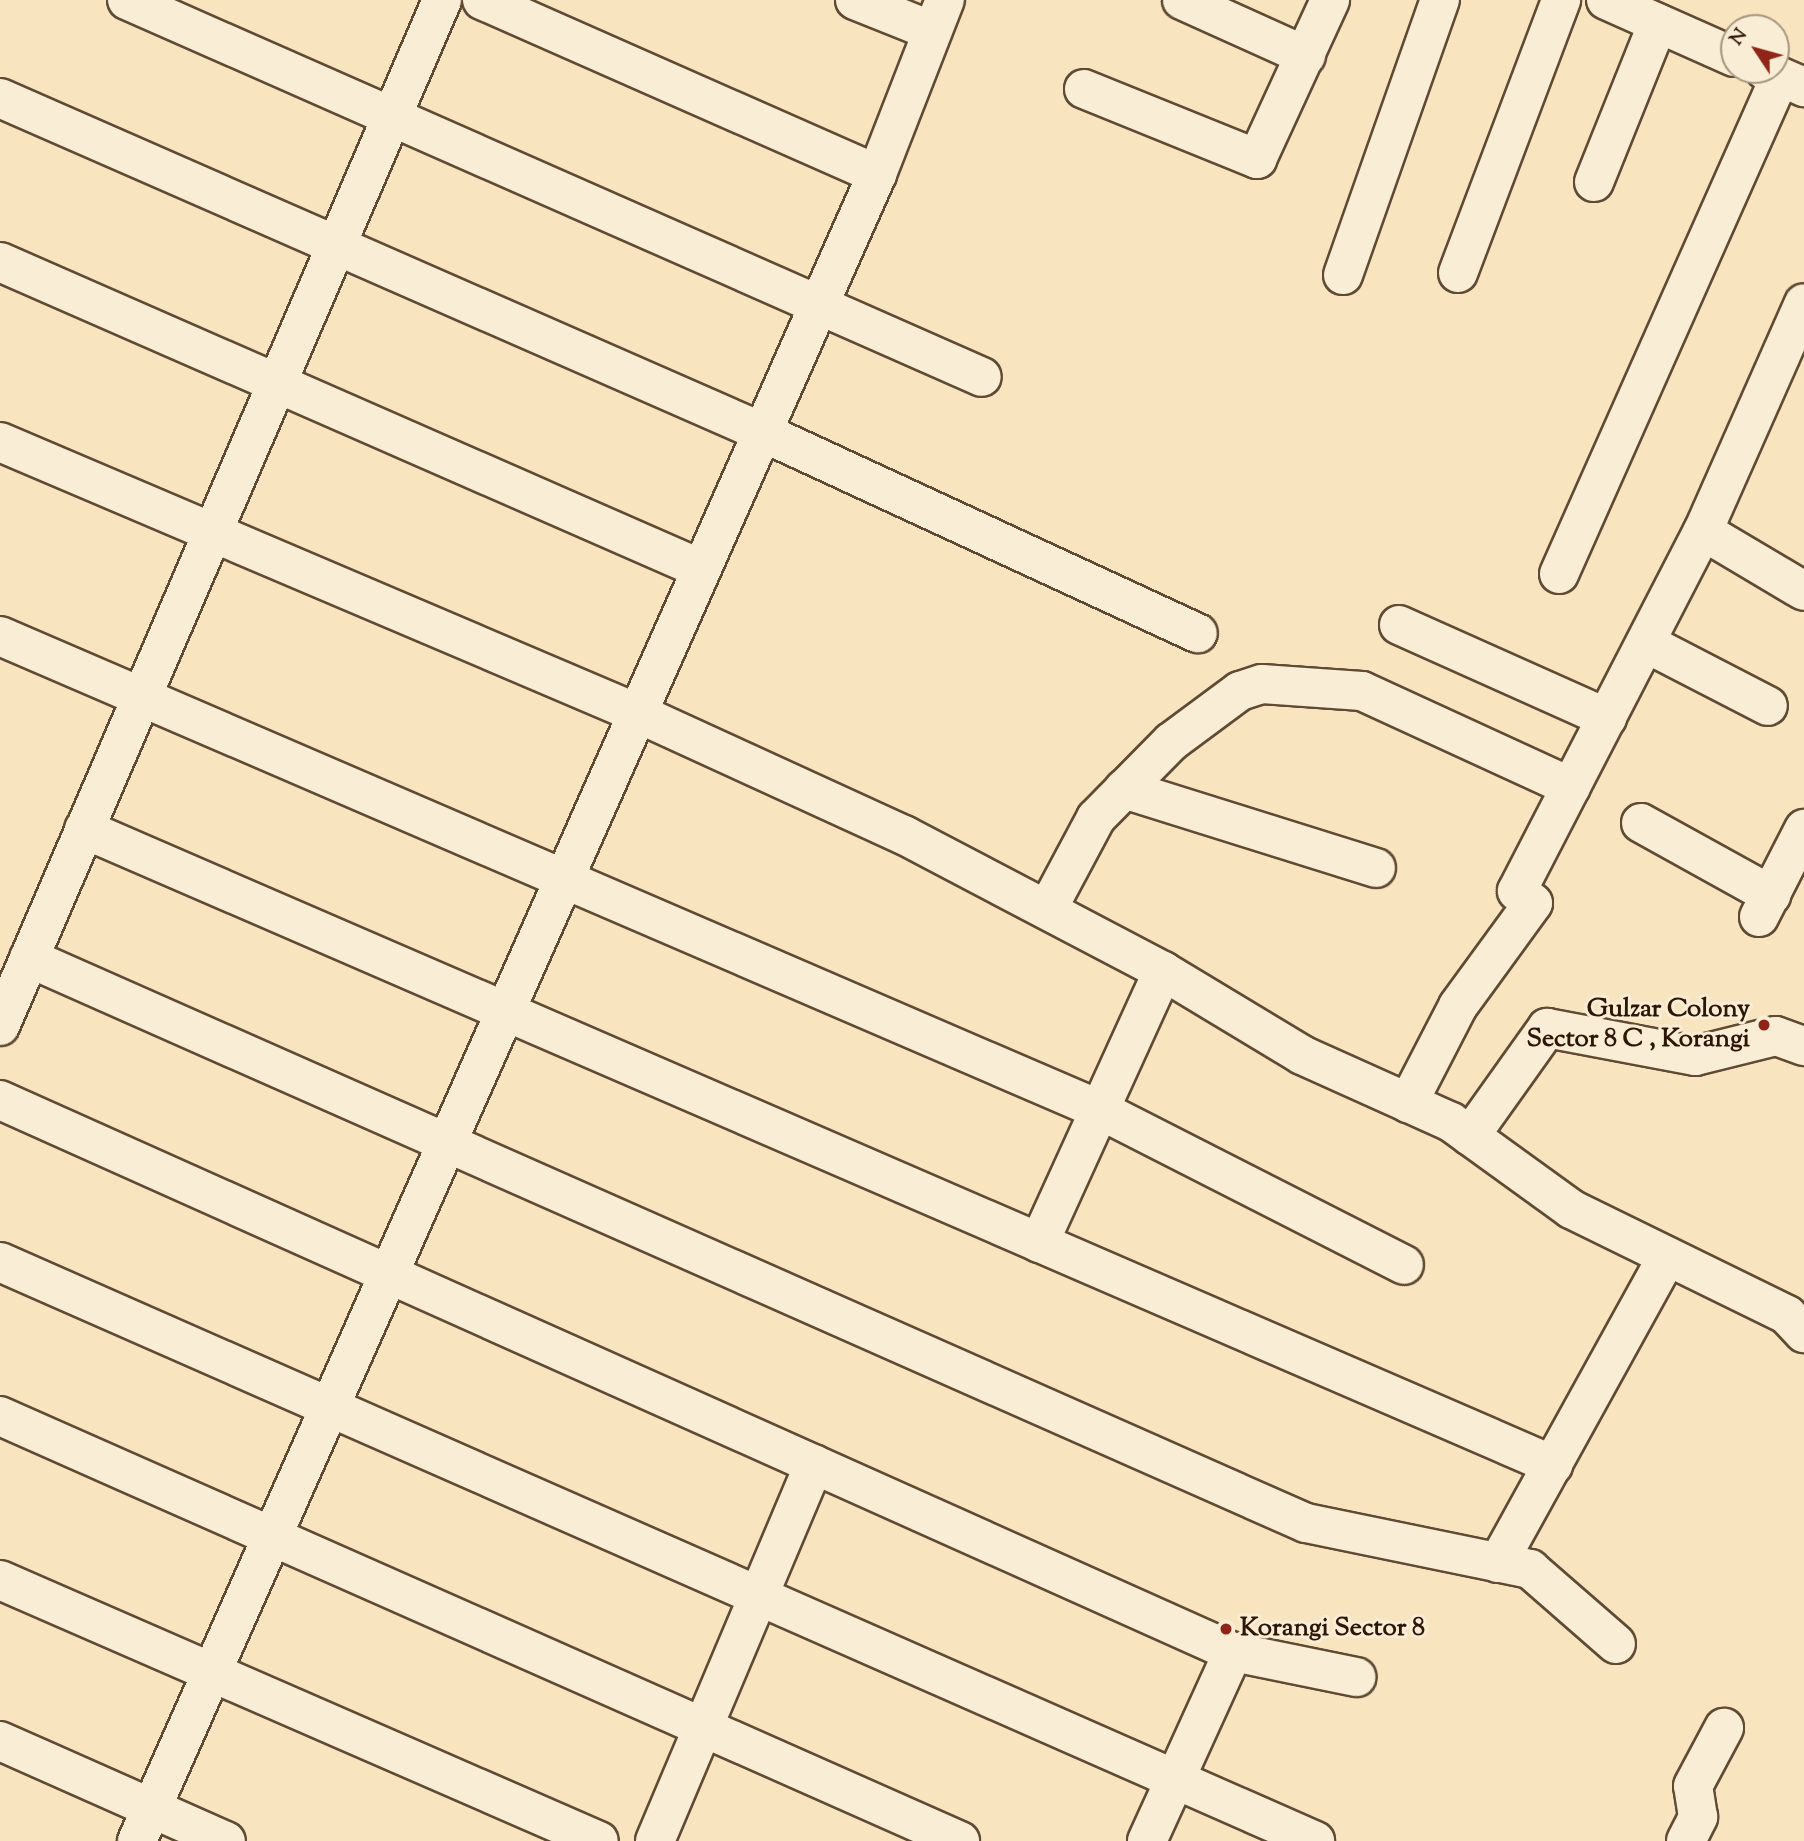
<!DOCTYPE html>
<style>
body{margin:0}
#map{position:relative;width:1804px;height:1841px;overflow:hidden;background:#f8e4bf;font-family:"Sorts Mill Goudy",serif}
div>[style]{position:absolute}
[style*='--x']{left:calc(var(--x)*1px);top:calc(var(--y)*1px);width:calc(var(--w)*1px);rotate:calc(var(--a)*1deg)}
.roads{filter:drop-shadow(2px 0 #604a33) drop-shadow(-2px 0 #604a33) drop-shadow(0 2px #604a33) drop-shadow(0 -2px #604a33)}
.street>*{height:38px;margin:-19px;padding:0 19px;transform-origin:19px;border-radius:19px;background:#faedd5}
.secondary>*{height:38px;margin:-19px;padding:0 19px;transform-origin:19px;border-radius:19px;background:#faedd5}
.dots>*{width:19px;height:19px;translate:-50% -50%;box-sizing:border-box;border:4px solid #faedd5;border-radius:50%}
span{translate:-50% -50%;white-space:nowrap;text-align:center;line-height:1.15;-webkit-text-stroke:6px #faedd5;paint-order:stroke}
.poi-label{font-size:26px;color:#2e1604;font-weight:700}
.right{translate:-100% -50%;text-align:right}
.left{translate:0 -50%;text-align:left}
.north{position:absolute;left:1720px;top:14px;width:70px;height:70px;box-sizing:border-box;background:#faedd5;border:2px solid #a89781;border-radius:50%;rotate:306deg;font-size:19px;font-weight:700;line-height:28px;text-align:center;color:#2e1604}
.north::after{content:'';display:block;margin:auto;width:24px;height:32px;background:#8f2418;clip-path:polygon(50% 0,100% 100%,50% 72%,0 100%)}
</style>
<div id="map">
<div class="roads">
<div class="street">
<div style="--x:127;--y:0;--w:934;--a:23.79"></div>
<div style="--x:482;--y:0;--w:432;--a:23.8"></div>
<div style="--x:855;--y:0;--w:83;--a:21.9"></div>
<div style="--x:1182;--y:0;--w:136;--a:24.3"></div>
<div style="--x:1084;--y:89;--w:187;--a:22"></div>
<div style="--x:1257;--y:159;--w:175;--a:-65.3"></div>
<div style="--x:0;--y:98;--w:832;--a:23.67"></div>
<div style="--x:762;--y:432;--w:480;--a:24.8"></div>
<div style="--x:1594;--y:182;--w:171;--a:-68.1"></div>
<div style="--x:0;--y:262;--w:765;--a:23.65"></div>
<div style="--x:1458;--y:273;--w:292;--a:-69.3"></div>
<div style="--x:1343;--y:275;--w:292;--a:-70.6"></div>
<div style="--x:0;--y:442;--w:692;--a:23.05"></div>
<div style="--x:637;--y:713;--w:294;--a:24.6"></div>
<div style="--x:904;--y:835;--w:293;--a:27.7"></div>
<div style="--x:1163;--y:971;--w:162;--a:31.1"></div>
<div style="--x:1302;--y:1055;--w:163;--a:24.2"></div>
<div style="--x:1451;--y:1122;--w:148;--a:35.9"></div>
<div style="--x:1571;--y:1209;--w:241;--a:26.1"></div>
<div style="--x:1787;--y:1315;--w:25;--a:47"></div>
<div style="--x:1703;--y:531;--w:117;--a:30.7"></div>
<div style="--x:1559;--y:574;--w:544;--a:-66.03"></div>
<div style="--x:1399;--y:625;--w:228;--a:24.1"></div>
<div style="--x:0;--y:636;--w:1198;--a:23.31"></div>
<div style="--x:1100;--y:1110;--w:341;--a:27"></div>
<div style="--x:1646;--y:643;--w:137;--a:27.3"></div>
<div style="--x:1124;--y:789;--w:264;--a:17.4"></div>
<div style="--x:1641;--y:823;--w:149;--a:29"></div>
<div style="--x:84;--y:829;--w:1601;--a:23.41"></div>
<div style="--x:1048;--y:908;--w:102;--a:-61.9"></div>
<div style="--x:1096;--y:818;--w:107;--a:-45.4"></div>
<div style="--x:1171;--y:742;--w:86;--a:-36.5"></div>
<div style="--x:1240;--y:691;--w:23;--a:-18"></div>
<div style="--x:1262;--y:684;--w:100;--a:4"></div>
<div style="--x:1362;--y:691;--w:230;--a:24.7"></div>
<div style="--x:1759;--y:917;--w:99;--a:-62.9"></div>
<div style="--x:29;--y:958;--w:1396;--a:23.87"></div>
<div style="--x:1306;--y:1523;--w:229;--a:11.6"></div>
<div style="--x:1530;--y:1569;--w:114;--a:41.1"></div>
<div style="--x:0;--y:1026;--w:1117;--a:-66.69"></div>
<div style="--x:0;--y:1100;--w:1351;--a:24.12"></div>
<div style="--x:1233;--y:1652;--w:126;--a:11.5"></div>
<div style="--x:1408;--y:1103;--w:109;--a:-62.7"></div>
<div style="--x:1458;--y:1006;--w:127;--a:-53.9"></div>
<div style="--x:1533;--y:903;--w:20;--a:-143"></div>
<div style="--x:1517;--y:891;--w:405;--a:-62.7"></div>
<div style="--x:1703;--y:531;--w:249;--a:-66.1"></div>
<div style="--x:1470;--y:1136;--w:133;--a:-54.5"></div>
<div style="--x:1547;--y:1028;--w:151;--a:10.7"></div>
<div style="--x:1695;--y:1056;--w:83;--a:-13.9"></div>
<div style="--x:1776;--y:1036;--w:30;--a:20"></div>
<div style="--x:1039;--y:1243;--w:299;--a:-65.5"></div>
<div style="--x:0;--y:1262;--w:1437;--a:23.76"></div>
<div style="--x:0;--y:1416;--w:1050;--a:23.88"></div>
<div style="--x:1498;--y:1563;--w:350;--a:-61.1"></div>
<div style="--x:0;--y:1580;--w:653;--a:23.54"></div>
<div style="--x:0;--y:1741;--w:247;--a:23.9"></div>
<div style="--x:655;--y:1841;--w:409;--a:-67.1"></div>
<div style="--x:1147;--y:1841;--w:208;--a:-65.5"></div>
<div style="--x:1686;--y:1841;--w:27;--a:-63"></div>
<div style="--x:1698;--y:1817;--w:31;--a:-99"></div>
<div style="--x:1693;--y:1786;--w:66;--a:-61.9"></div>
</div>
<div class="secondary">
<div style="--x:1606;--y:0;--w:140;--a:24"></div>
<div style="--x:1765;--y:70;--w:43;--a:23.6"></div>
<div style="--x:137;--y:1841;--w:1824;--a:-66.06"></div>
<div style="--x:877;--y:174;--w:187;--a:-68.7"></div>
</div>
</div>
<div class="dots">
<div style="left:1764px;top:1025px;background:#8f2418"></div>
<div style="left:1226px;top:1629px;background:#8f2418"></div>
</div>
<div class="poi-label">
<span class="right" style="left:1750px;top:1025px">Gulzar Colony<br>Sector 8 C , Korangi</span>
<span class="left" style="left:1240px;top:1629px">Korangi Sector 8</span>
</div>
<div class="north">N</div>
</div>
